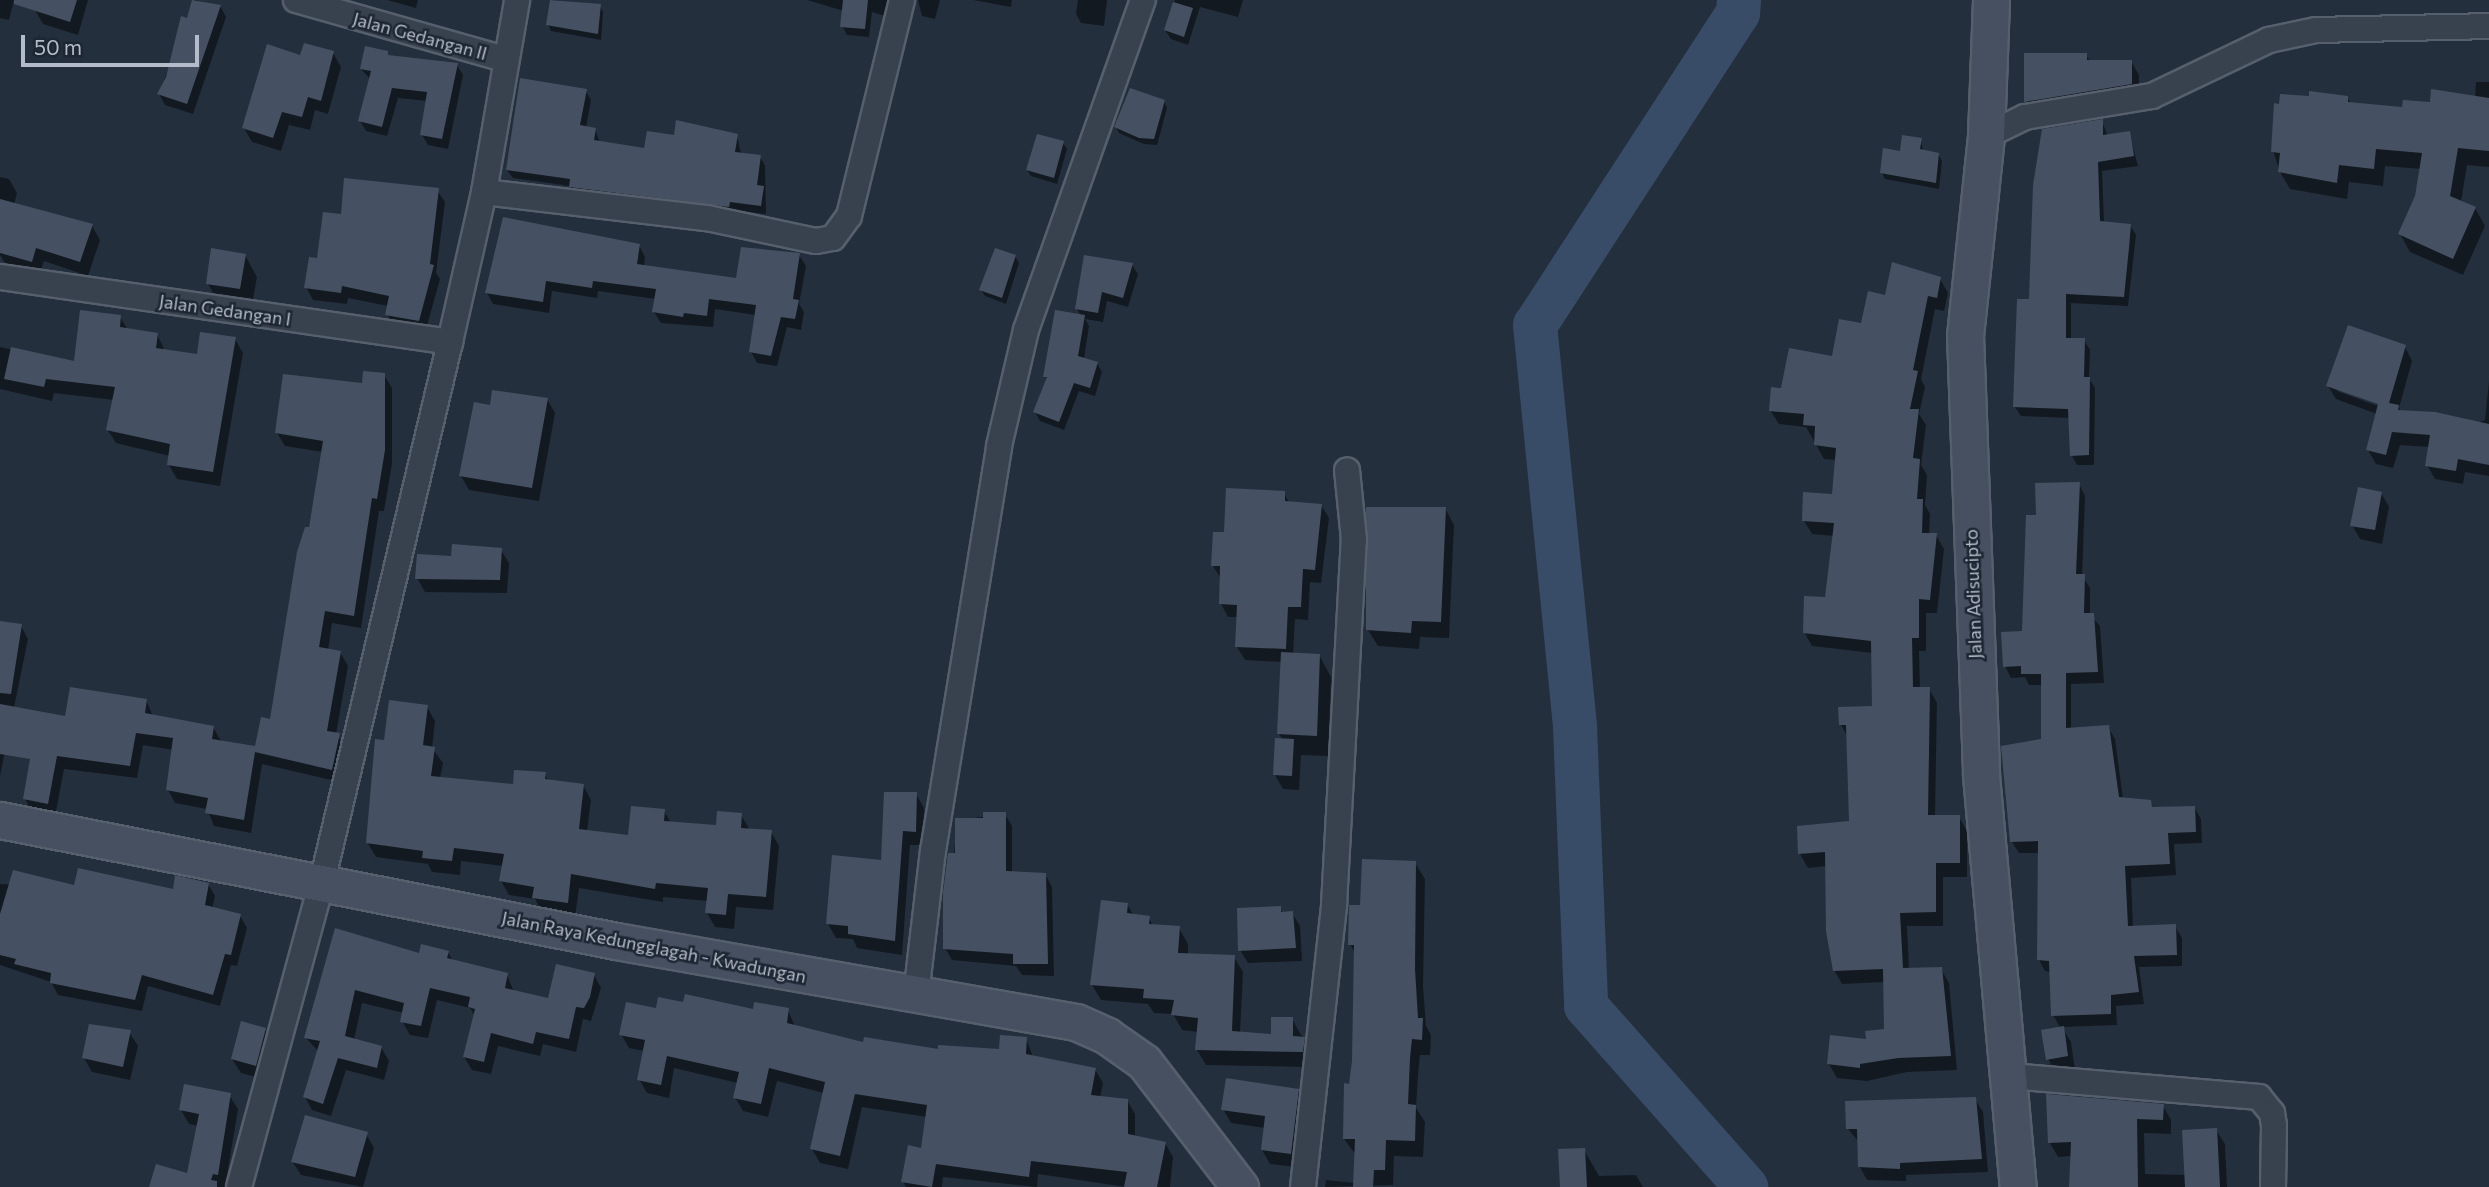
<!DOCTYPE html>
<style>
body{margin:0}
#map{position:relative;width:2489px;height:1187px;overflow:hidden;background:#242f3e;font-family:Commissioner,sans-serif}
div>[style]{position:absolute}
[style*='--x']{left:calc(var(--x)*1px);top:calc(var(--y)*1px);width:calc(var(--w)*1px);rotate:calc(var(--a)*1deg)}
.shadow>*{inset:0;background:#0007}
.river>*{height:44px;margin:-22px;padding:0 22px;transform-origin:22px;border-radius:22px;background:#394c67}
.building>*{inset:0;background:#455162}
.roads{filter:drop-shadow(2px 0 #565f6c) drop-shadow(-2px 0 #565f6c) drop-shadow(0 2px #565f6c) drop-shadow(0 -2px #565f6c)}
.street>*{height:24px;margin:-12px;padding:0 12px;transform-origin:12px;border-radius:12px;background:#38414e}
.secondary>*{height:35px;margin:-17.5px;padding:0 17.5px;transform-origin:17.5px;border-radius:17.5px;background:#465061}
span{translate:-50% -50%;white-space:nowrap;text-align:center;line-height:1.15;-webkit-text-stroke:5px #1d2633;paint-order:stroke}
.street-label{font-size:18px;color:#b4bcc9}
.scale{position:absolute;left:21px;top:35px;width:178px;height:32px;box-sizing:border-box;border:4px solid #b4bcc9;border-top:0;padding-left:9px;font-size:21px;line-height:24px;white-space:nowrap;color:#b4bcc9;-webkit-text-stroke:5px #1d2633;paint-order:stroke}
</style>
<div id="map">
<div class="shadow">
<div style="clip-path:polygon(0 0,14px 0,9px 20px,0 18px)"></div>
<div style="clip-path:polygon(39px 0,88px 0,78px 35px,43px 24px,35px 10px)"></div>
<div style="clip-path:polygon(194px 0,220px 6px,226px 17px,193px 114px,165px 105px,159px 94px)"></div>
<div style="clip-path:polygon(387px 0,418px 0,416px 8px)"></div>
<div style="clip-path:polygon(552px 0,599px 5px,603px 12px,601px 40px,551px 31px,548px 24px)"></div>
<div style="clip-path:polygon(807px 0,895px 0,888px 17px,872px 12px,869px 37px,847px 35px,842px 26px,844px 11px)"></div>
<div style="clip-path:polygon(918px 0,940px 0,935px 19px,922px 16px)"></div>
<div style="clip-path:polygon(973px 0,1012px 0,1011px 7px)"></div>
<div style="clip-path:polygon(1078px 0,1107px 0,1104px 26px,1081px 23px,1076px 14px)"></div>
<div style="clip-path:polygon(1175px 0,1243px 0,1238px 17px,1200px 7px,1188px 45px,1171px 39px,1165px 30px)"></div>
<div style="clip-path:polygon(333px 53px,341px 67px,328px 114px,315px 110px,310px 130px,289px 125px,281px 151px,252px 142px,244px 128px,302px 57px)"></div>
<div style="clip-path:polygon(387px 53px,390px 57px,457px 65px,463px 75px,448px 149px,428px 145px,422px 135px,427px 101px,398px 98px,387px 136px,366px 131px,360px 121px,371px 80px,361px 69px)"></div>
<div style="clip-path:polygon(2086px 55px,2090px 61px,2131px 61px,2139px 75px,2139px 98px,2034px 115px,2026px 102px)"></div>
<div style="clip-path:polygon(2476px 82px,2489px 82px,2489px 167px,2467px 165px,2461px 202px,2475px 208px,2485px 226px,2463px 275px,2410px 252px,2400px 234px,2417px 196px,2421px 169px,2385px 166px,2383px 186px,2349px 182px,2347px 199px,2290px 189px,2280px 172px,2273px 151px,2347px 97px,2351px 104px,2404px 109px,2475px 98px)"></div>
<div style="clip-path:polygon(586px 91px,591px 100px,586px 128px,595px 129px,600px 143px,645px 150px,675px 137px,737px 136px,741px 154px,760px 157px,765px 165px,766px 214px,734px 210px,733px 216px,576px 195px,570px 186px,513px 178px,507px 170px)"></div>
<div style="clip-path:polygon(1164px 101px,1167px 108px,1157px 145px,1144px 144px,1119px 133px,1116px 127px)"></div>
<div style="clip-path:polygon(2102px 121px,2108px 137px,2129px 133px,2138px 166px,2102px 171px,2104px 223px,2130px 225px,2136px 235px,2128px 306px,2071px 303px,2071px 340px,2084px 340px,2090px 350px,2089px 378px,2095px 388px,2094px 465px,2077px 465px,2072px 456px,2071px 418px,2021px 416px,2015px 407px,2031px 300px)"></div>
<div style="clip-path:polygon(1921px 140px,1923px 151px,1938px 154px,1942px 161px,1939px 189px,1885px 179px,1882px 173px)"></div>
<div style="clip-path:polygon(1063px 143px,1067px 149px,1057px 184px,1031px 176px,1027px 170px)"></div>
<div style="clip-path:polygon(0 177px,9px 179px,17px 193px,14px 205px,92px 226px,100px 240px,88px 276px,44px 261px,39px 276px,7px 266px,0 255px)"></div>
<div style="clip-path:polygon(437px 190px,445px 202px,436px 273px,440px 279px,425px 333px,394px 327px,387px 314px,388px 306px,348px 298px,347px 304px,313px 300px,306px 287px,343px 216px)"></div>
<div style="clip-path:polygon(639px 245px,645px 257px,644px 266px,738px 280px,799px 255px,806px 266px,799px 304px,804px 312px,801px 330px,787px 327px,777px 366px,757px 363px,751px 352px,756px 315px,715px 309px,713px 327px,661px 323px,654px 312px,656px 299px,598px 291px,597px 298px,552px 291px,549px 313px,493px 304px,487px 293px)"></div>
<div style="clip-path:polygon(245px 255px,257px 277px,251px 310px,220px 305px,208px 284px)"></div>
<div style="clip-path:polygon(1015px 256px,1019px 263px,1006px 304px,985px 296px,981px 290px)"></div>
<div style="clip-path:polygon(1132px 265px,1138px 274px,1128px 307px,1107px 301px,1103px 322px,1085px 319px,1089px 326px,1084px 359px,1097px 363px,1102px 372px,1095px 396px,1079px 391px,1064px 430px,1040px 421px,1035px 412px,1047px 381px,1045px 376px,1081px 316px,1077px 309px)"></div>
<div style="clip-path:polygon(1940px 279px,1948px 293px,1944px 311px,1935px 309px,1921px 379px,1925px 387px,1919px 414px,1926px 425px,1921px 465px,1927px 475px,1925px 505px,1930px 514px,1929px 535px,1936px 535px,1944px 549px,1937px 613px,1926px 613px,1926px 651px,1919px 651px,1920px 689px,1929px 689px,1937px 703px,1935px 817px,1959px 817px,1967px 831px,1967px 877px,1943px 877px,1943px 926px,1907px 926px,1909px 970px,1941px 969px,1949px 983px,1957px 1070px,1907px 1072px,1867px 1081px,1837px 1078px,1829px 1064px,1886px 1030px,1885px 982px,1842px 984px,1834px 970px,1827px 866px,1808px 868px,1800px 854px,1851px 822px,1848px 737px,1841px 725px,1874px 708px,1873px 653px,1812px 646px,1804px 632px,1826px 599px,1834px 536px,1812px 534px,1804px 521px,1834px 496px,1837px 460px,1824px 459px,1806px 427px,1779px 424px,1770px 410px,1782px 389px,1833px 358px,1887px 297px)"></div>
<div style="clip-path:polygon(120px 317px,128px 330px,157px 334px,165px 351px,198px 356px,235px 339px,243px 353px,220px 486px,177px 479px,169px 465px,170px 456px,116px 443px,107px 429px,114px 400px,54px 393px,52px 401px,0 389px,0 347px,76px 363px)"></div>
<div style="clip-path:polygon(evenodd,2405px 347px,2412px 361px,2399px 408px,2401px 412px,2476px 423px,2485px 420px,2489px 381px,2489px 476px,2465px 472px,2463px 484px,2435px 479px,2427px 465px,2430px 447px,2400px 445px,2393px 468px,2376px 464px,2368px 450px,2377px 414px,2336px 399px,2328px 386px,2405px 347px,2337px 388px,2387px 406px,2386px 409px,2337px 391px,2337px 388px)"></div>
<div style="clip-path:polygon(384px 375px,392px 388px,392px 464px,384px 511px,379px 511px,361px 628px,332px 623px,328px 650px,340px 652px,348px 666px,336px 734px,346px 748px,340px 782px,262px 764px,251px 833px,214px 826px,207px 809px,175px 803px,168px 790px,173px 750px,143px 745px,137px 778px,64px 769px,55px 817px,32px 812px,25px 799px,66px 718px,146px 700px,153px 716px,213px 727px,221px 741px,257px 748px,272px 721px,323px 452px,285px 446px,277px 433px)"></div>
<div style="clip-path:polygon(547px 399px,555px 413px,539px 501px,469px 490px,461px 476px,492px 407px)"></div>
<div style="clip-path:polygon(2079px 484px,2085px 496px,2082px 576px,2090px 588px,2090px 615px,2100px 626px,2104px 683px,2071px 684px,2071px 729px,2108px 727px,2115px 739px,2123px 799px,2150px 802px,2154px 809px,2194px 807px,2201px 819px,2202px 843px,2174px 844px,2176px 875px,2131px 878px,2133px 927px,2175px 926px,2182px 938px,2182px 966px,2139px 967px,2144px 1004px,2116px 1006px,2117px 1025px,2062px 1027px,2071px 1042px,2075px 1070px,2056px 1073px,2048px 1059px,2061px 1029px,2053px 1015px,2051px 972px,2045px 971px,2039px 960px,2039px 853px,2019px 853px,2012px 842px,2043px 740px,2043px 685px,2029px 685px,2025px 677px,2011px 678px,2005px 666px,2024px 632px,2038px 517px)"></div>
<div style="clip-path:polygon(1284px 493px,1290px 504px,1321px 505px,1329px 518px,1321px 583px,1310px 582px,1308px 620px,1295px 619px,1293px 654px,1319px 655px,1331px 677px,1328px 756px,1301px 755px,1299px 790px,1283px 789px,1275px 775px,1283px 740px,1279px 734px,1282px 662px,1245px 660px,1237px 647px,1238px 617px,1228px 617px,1221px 604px,1221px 579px,1213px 566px,1226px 534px)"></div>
<div style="clip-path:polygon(2381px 493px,2389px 507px,2382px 544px,2360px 539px,2352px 525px)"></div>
<div style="clip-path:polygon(1445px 508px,1454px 525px,1449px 638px,1420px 637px,1419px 649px,1378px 646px,1368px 630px)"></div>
<div style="clip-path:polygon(501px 550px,509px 563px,507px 593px,425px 592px,417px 578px,453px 558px)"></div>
<div style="clip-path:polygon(0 623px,21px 626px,28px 639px,0 776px)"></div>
<div style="clip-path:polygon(427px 707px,435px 721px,432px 748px,443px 763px,440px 778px,514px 786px,545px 774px,549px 782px,583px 785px,591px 800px,587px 831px,629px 837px,664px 811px,671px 823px,717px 827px,741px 815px,750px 830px,771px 832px,779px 846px,773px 910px,736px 907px,734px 929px,715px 927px,707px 913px,708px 901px,663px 897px,663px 902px,579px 888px,575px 917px,542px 912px,535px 899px,509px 895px,501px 881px,504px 866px,461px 861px,460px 875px,432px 872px,428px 864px,376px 857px,367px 842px,385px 742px)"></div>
<div style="clip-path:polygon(916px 794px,924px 808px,923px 845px,910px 845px,902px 955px,857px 948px,853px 939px,836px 938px,828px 924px,883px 862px)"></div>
<div style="clip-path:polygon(1005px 814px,1012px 826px,1012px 873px,1045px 874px,1052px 887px,1054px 976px,1022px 975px,1016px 966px,952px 960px,945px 948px,957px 820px)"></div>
<div style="clip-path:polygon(1415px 863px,1425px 879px,1423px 986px,1426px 1026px,1431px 1035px,1430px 1055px,1420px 1055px,1418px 1075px,1416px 1108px,1425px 1122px,1423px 1157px,1394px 1156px,1393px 1185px,1325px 1187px,1326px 1180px,1355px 1183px,1356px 1155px,1344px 1139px,1354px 1061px,1356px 955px,1350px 944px,1362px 907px)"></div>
<div style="clip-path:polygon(0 884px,174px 891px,208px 884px,215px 896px,212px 909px,240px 916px,247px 928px,237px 966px,231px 965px,220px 1006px,148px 986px,142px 1011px,58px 995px,51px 982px,0 965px)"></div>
<div style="clip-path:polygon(1127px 904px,1134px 916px,1149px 918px,1153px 926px,1179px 928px,1188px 944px,1188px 955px,1234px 957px,1243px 972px,1240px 1033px,1273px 1036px,1292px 1019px,1312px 1054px,1311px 1067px,1206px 1065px,1197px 1050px,1198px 1032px,1182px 1030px,1173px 1014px,1154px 1013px,1148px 1004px,1101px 1000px,1092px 985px)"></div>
<div style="clip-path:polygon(1280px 908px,1283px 914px,1292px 913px,1300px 926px,1302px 961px,1248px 963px,1240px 950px)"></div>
<div style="clip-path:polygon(336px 930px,420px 955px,448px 952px,453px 961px,507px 975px,514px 992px,549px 1000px,594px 975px,601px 988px,591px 1021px,583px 1019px,576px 1052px,543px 1044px,540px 1056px,498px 1046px,491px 1074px,472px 1070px,464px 1057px,475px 1016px,470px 1008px,437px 1000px,428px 1038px,410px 1035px,402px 1021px,404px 1013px,362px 1003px,354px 1040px,381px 1047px,389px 1061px,384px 1080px,346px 1070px,331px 1116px,312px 1110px,305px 1097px,319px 1052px,305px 1037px)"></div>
<div style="clip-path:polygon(685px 1004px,754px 1012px,788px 1010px,795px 1027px,864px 1044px,940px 1051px,1001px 1051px,1026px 1038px,1033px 1057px,1095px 1069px,1103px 1083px,1100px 1098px,1127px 1100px,1135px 1114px,1135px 1137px,1165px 1143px,1173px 1157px,1170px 1187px,1126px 1187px,1038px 1174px,1037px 1187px,943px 1177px,942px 1187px,906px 1187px,903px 1181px,922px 1150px,927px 1117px,862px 1107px,848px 1169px,820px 1163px,812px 1149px,824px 1093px,777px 1081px,768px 1117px,743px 1111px,735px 1097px,738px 1083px,674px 1068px,669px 1098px,647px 1093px,639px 1079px,644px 1051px,629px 1048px,621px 1034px,657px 1010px)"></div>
<div style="clip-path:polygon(265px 1029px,273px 1043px,263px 1079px,241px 1073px,232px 1059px)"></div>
<div style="clip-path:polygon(129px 1032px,138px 1046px,130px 1080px,92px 1072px,84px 1058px)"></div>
<div style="clip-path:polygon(1298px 1090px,1306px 1104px,1298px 1167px,1270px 1164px,1262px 1150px,1265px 1128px,1231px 1123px,1223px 1109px)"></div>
<div style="clip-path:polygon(229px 1095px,238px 1109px,225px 1187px,151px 1187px,189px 1175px,199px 1126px,189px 1124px,181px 1110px)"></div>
<div style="clip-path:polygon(1975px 1099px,1983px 1112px,1988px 1172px,1906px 1175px,1906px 1181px,1867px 1180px,1860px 1167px,1859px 1142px,1848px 1129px)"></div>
<div style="clip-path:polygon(2163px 1106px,2171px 1120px,2171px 1134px,2144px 1133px,2145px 1174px,2187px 1175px,2216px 1130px,2225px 1144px,2227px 1187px,2070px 1187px,2072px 1156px,2058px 1157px,2050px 1143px)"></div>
<div style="clip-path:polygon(366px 1134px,374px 1148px,363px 1187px,301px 1175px,292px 1161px)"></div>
<div style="clip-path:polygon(1584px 1150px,1599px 1176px,1636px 1175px,1643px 1187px,1562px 1187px)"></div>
</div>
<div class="river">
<div style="--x:1739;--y:0;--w:13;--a:94"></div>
<div style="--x:1738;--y:13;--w:372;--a:123"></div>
<div style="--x:1535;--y:325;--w:404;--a:84.3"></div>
<div style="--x:1575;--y:727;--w:279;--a:87.7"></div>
<div style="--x:1586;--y:1006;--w:242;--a:48.5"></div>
</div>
<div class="building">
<div style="clip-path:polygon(14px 0,77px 0,70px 22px,14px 4px)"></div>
<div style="clip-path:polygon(192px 0,221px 5px,187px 104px,157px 94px,166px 77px,181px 16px,187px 18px)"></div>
<div style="clip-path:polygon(550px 0,601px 4px,598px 34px,546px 25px)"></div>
<div style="clip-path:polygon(843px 0,868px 0,865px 29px,840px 27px)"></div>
<div style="clip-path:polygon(1173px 2px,1193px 8px,1184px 37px,1164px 30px)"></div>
<div style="clip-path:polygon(304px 43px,334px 51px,321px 101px,308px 97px,302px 117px,282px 112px,273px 138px,242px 128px,267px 44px,300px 55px)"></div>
<div style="clip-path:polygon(365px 46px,388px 51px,388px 55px,458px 63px,442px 139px,420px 135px,427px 92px,392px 88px,382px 127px,358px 121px,371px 71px,360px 69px)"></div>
<div style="clip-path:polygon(2024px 53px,2087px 53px,2087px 60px,2132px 60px,2132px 84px,2024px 102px)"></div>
<div style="clip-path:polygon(520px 78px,587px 89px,580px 125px,596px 128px,594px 140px,644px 148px,647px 131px,674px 135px,676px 120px,738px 134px,735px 152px,761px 155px,757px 185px,764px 186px,761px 206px,730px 202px,729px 207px,569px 187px,570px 179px,506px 170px)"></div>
<div style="clip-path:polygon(1130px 88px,1165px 100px,1154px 139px,1139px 138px,1114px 127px)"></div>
<div style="clip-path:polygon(2431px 89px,2489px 98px,2489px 151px,2458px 148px,2450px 196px,2476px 207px,2453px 259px,2398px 234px,2415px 196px,2422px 153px,2376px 149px,2374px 169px,2339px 165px,2337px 183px,2278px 172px,2280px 153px,2271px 152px,2274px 103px,2279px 104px,2280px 94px,2309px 96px,2309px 91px,2348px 96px,2348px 102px,2402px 107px,2403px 100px,2430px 102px)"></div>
<div style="clip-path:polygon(2103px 119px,2103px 135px,2130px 131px,2134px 156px,2098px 162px,2100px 221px,2131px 224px,2129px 248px,2124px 297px,2066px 294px,2066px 338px,2085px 338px,2084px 377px,2090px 377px,2089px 455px,2070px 456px,2068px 409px,2013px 407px,2017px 299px,2029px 299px,2033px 185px,2042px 129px)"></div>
<div style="clip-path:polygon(1037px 134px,1064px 141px,1054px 178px,1026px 170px)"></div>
<div style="clip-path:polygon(1902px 135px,1922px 138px,1920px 149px,1939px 153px,1936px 183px,1880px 173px,1883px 148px,1900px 151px)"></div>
<div style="clip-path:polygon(344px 178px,439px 188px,430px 264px,434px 265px,419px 321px,385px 315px,389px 296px,342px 286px,341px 293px,304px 288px,309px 257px,317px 258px,323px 212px,341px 214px)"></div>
<div style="clip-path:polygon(0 199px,93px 224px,80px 262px,36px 248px,32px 262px,0 253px)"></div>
<div style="clip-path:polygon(503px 217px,640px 244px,637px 264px,736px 278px,741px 247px,800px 253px,793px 299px,799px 300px,795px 319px,781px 317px,771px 356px,749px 352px,756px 305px,709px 299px,707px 316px,684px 313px,683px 317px,652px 312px,656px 289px,593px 281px,592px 288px,546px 281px,543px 302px,485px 293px)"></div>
<div style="clip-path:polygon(211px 248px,246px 254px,240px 289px,206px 284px)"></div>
<div style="clip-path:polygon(995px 248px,1016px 255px,1002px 298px,979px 290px)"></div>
<div style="clip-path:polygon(1084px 255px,1133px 263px,1123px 298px,1102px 292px,1098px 313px,1075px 309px)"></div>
<div style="clip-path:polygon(1892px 262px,1941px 277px,1937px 298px,1928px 296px,1913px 370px,1918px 371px,1910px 409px,1919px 409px,1913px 458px,1920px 459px,1917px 499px,1923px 499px,1922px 533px,1937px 533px,1930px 600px,1919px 599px,1919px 638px,1912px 638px,1913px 687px,1930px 687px,1928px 815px,1960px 815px,1960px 863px,1936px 863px,1936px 912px,1900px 913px,1903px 968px,1942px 967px,1951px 1056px,1898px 1058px,1860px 1064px,1860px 1068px,1827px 1064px,1830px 1035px,1866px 1039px,1865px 1031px,1884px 1029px,1883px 969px,1833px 971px,1826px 931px,1825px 852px,1798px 854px,1797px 826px,1849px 821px,1846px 725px,1839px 725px,1838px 707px,1872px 706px,1871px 641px,1803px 633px,1804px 596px,1825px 597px,1834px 523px,1802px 521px,1803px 492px,1832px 494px,1836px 448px,1814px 445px,1815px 426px,1803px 425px,1804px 414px,1769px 411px,1771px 387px,1781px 388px,1789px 348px,1832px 356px,1839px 319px,1861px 323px,1868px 291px,1885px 295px)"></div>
<div style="clip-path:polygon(80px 310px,121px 315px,120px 327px,158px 333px,156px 348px,197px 354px,200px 332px,236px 337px,213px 472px,167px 465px,170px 444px,106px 430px,115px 387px,46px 379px,44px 387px,4px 379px,11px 347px,74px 361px)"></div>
<div style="clip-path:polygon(1055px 310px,1085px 315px,1078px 356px,1098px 362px,1090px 388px,1074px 383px,1059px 422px,1033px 412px,1047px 377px,1043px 377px)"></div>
<div style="clip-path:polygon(2348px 325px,2406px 345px,2389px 403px,2399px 405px,2398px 410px,2435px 412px,2489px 424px,2489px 465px,2458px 459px,2456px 471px,2425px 466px,2430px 435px,2392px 432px,2386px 455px,2366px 450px,2378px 404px,2326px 386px)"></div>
<div style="clip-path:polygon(363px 371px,385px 373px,385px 450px,377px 499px,372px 498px,354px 616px,325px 611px,319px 647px,341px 651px,327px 731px,340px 733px,332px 770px,255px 752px,244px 820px,205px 813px,208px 798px,166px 790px,173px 738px,136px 733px,130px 766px,57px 756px,48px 804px,23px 799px,30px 759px,0 754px,0 704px,65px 716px,70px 687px,147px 699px,145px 713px,214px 726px,212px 739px,255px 746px,261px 717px,270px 719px,297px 552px,305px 527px,309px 527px,323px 441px,275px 433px,283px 374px,362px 383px)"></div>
<div style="clip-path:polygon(492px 390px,548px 398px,532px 488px,459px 476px,474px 402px,490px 405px)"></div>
<div style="clip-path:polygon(2080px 482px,2076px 574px,2085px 574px,2084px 613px,2094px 613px,2098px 672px,2066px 673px,2066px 728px,2109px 725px,2119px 797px,2151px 800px,2152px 807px,2195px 806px,2196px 832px,2168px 833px,2170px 864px,2125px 866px,2128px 926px,2176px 924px,2177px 955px,2134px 956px,2139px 992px,2111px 995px,2111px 1014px,2051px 1016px,2049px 961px,2037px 960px,2038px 841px,2010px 842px,2001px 746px,2041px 739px,2041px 674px,2021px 674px,2021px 666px,2003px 667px,2001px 632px,2022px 631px,2026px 515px,2036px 515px,2035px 483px)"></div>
<div style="clip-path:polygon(2358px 487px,2382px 492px,2375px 530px,2350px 526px)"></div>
<div style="clip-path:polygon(1226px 488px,1285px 491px,1285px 501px,1322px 504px,1315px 570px,1303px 569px,1301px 607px,1288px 607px,1286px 649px,1235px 647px,1237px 605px,1219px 604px,1220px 566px,1211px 566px,1213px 532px,1224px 532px)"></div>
<div style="clip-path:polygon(1366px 507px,1446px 507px,1441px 622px,1412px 621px,1411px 633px,1366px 630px)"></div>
<div style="clip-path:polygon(452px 544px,502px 548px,500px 580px,415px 579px,417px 554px,451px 556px)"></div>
<div style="clip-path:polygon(0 621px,22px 624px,11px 694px,0 693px)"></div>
<div style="clip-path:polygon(1281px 652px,1320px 654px,1317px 736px,1277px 734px)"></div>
<div style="clip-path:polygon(389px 700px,428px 705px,423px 745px,435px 747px,431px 776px,513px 784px,514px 770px,546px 772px,545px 779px,584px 784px,579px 829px,628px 835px,631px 806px,665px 809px,664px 821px,716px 825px,717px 811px,742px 813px,741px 828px,772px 830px,766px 897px,728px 894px,726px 915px,705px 913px,708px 888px,656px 883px,655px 889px,571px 874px,568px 903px,532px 898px,534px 887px,499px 881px,504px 854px,454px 848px,452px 861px,422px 858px,423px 851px,366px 843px,375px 739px,384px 740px)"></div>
<div style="clip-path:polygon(1275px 738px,1294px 739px,1292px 776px,1273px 775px)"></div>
<div style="clip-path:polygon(884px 792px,917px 792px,916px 832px,903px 831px,895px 941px,848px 934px,848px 926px,826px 924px,832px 855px,881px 860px)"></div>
<div style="clip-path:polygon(983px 812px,1006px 812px,1006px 871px,1046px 873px,1048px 964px,1013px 964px,1013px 954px,943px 949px,943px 893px,948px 853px,955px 853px,955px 818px,983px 818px)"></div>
<div style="clip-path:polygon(1362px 859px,1416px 861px,1415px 969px,1418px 1018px,1423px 1018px,1422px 1040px,1412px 1039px,1410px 1058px,1408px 1104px,1416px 1105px,1415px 1141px,1386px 1140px,1385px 1170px,1374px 1170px,1373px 1187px,1353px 1187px,1355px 1139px,1343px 1139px,1344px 1083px,1349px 1084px,1352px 1061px,1354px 945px,1348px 945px,1349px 905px,1360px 905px)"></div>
<div style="clip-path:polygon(78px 868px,173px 889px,175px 875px,209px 883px,205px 905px,241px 914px,231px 955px,225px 954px,213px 995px,142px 975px,135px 1000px,50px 983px,51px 973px,14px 964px,16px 959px,0 955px,0 914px,13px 870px,74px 885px)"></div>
<div style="clip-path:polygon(1101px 900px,1128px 903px,1127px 913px,1150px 916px,1149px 924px,1180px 926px,1178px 953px,1235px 955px,1232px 1031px,1271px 1034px,1271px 1017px,1293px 1017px,1293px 1036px,1305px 1037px,1303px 1052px,1195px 1050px,1198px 1018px,1171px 1015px,1174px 1000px,1143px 998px,1144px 989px,1090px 985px)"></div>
<div style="clip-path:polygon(1281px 906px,1281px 912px,1293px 911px,1296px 948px,1238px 951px,1237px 908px)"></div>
<div style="clip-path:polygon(335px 928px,419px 953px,421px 944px,449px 951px,447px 958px,508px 973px,505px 988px,548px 998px,556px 964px,595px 973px,590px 997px,584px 1008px,576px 1007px,569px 1039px,536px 1032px,533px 1044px,491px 1033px,484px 1062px,463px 1057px,475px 1009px,468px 1007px,470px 997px,430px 988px,421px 1026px,400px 1022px,404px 1003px,355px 990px,345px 1036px,382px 1046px,377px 1068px,338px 1058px,323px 1104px,303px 1097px,320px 1041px,304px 1038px)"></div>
<div style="clip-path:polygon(685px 994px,753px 1009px,754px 1002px,789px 1008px,787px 1023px,863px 1042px,864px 1037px,938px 1049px,938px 1045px,999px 1049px,1000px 1035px,1027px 1037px,1026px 1054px,1096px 1068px,1091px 1095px,1128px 1099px,1128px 1134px,1166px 1142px,1157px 1187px,1124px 1187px,1127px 1172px,1031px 1161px,1029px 1177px,936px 1164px,932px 1187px,901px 1182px,908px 1145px,921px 1148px,927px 1105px,855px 1094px,840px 1156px,810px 1149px,825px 1082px,769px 1068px,761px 1104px,733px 1098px,739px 1072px,667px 1056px,661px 1085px,637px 1080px,645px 1040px,619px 1035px,626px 1002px,656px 1008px,658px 997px,683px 1002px)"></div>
<div style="clip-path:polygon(241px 1021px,266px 1028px,256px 1066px,231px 1059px)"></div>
<div style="clip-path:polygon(89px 1024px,131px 1030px,123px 1067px,82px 1058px)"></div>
<div style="clip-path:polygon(2064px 1026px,2068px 1056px,2046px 1060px,2041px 1030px)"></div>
<div style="clip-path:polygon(1226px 1078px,1299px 1089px,1291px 1154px,1261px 1150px,1265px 1116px,1221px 1110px)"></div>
<div style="clip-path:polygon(184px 1084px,231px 1093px,218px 1175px,213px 1174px,211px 1180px,217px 1181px,217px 1187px,149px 1187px,156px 1164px,187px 1173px,199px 1114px,179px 1110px)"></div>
<div style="clip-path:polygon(2046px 1094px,2164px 1104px,2163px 1120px,2137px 1119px,2138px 1187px,2069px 1187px,2071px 1142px,2048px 1143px)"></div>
<div style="clip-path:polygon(1976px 1097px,1982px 1159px,1900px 1163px,1900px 1169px,1858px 1167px,1857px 1129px,1846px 1129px,1845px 1101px)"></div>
<div style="clip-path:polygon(305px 1115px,368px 1132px,355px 1177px,291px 1162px)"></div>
<div style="clip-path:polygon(2217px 1128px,2220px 1187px,2185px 1187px,2182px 1130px)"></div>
<div style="clip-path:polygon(1585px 1148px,1587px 1187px,1560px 1187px,1558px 1149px)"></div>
</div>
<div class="roads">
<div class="street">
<div style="--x:296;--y:0;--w:216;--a:15.8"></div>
<div style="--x:1986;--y:136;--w:43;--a:-26"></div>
<div style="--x:2025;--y:117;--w:129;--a:-9.4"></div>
<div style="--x:2152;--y:96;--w:130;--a:-25.6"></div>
<div style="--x:2269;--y:40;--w:48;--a:-12"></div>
<div style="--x:2316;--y:30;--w:173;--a:-1.3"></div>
<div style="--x:484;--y:192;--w:225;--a:6.7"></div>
<div style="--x:707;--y:218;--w:111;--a:11.9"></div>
<div style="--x:816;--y:241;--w:17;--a:-10"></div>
<div style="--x:833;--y:238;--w:27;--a:-54"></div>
<div style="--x:849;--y:216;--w:222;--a:-76.2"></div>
<div style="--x:0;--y:277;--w:455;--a:8.2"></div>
<div style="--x:916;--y:995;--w:145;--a:-83.3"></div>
<div style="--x:933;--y:851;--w:410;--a:-80.7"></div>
<div style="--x:999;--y:446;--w:119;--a:-76.9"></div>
<div style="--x:1026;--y:330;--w:350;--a:-70.5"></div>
<div style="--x:2010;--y:1076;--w:250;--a:4.8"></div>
<div style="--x:2259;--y:1097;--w:21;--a:51"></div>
<div style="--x:2272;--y:1113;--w:12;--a:81"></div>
<div style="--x:2274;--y:1125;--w:62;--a:90.9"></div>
<div style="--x:239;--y:1187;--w:316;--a:-74.8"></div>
<div style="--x:322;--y:882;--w:555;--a:-76.66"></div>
<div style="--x:450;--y:342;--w:154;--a:-77.2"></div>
<div style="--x:484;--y:192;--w:195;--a:-80.2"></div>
<div style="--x:1303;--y:1187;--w:284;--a:-83.7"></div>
<div style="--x:1334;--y:905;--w:366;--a:-86.9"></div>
<div style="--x:1354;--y:540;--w:70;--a:-95.7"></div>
</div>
<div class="secondary">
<div style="--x:1991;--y:0;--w:136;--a:92.1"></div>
<div style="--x:1986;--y:136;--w:200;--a:96"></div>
<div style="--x:1965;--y:335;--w:440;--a:87.9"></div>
<div style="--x:1981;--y:775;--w:414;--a:84.9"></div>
<div style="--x:0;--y:820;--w:628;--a:11.11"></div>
<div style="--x:616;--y:941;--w:467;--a:10"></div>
<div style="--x:1076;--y:1022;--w:34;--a:24"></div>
<div style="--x:1107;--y:1036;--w:45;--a:35.1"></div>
<div style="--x:1144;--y:1062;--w:158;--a:52.5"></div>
</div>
</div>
<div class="street-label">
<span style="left:420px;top:36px;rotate:15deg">Jalan Gedangan II</span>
<span style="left:225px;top:310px;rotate:8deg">Jalan Gedangan I</span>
<span style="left:1973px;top:594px;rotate:-92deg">Jalan Adisucipto</span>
<span style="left:654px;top:947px;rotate:11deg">Jalan Raya Kedungglagah - Kwadungan</span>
</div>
<div class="scale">50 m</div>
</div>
